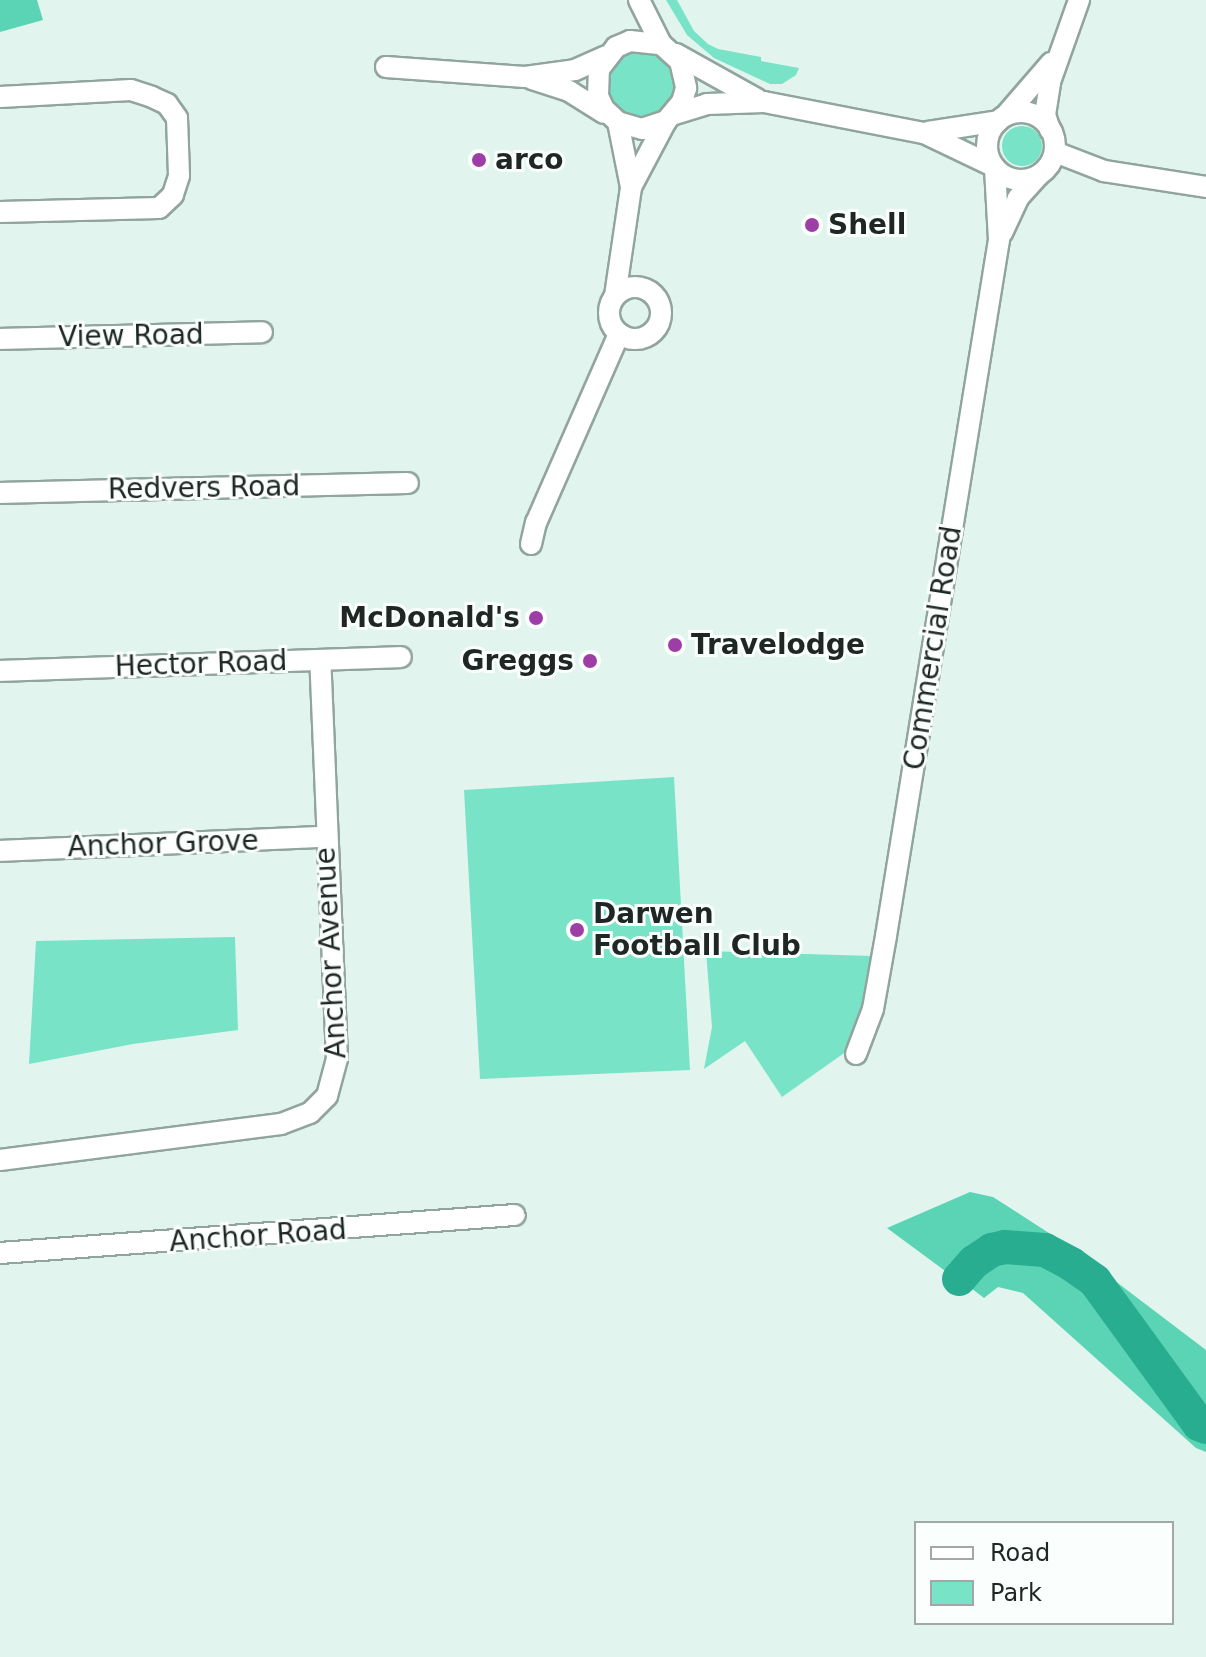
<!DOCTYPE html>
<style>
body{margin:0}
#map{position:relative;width:1206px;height:1657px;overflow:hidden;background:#e1f5ee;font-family:"DejaVu Sans",sans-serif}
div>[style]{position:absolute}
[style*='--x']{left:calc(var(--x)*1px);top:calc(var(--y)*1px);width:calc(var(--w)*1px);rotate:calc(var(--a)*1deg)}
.green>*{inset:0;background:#78e3c7}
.round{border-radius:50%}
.forest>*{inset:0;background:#5ad4b5}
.river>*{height:34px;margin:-17px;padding:0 17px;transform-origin:17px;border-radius:17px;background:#29ad90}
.roads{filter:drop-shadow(2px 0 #91a49e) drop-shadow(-2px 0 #91a49e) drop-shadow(0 2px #91a49e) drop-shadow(0 -2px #91a49e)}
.minor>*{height:20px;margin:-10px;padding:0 10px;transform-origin:10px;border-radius:10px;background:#fff}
.minor>.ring{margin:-10px;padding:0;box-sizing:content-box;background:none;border:20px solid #fff;border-radius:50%}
.dots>*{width:22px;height:22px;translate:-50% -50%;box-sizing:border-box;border:4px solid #fafefd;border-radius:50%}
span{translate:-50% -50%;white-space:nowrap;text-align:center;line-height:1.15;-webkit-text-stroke:6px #fafefd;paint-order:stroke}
.poi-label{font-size:28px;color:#1f2724;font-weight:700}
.left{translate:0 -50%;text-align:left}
.right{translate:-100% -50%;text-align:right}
.street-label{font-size:28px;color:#1f2724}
.legend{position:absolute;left:914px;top:1521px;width:260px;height:104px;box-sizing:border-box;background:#fafefd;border:2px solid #a2a8a6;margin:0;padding:10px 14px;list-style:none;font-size:24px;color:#1f2724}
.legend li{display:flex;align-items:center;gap:16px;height:40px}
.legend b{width:40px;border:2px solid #a2a8a6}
</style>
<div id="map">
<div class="green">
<div style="clip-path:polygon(666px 0,677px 0,694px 31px,708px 44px,718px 49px,761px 57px,761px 61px,799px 68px,796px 75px,782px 84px,770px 84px,714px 58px,687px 35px)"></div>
<div class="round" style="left:606px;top:51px;width:68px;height:68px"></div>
<div class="round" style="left:1002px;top:126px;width:40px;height:40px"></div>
<div style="clip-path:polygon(674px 777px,690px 1070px,480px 1079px,464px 790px)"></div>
<div style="clip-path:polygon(235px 937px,238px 1030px,133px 1044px,29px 1064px,36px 941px)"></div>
<div style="clip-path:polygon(706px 951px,873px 956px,864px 1015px,847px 1051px,782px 1097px,745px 1041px,704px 1069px,712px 1027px)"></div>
</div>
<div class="forest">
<div style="clip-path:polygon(0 0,37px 0,43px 20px,0 32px)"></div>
<div style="clip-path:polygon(970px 1192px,993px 1197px,1069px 1246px,1206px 1350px,1206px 1421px,1099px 1279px,1070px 1258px,1044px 1245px,1005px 1242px,973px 1254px,952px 1276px,887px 1228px)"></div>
<div style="clip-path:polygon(1022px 1257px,1047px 1260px,1087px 1290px,1196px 1431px,1206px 1437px,1206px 1452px,1196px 1448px,1023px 1293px,998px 1287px,984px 1298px,967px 1285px,999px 1263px)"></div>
</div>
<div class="river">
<div style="--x:959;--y:1279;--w:23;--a:-49"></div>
<div style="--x:974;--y:1262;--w:22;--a:-34"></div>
<div style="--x:992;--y:1250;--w:13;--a:-13"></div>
<div style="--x:1005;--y:1247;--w:40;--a:4.3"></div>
<div style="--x:1045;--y:1250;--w:30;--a:28"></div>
<div style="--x:1071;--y:1264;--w:29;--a:35"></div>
<div style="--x:1095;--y:1281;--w:177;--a:54"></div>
<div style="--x:1199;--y:1424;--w:8;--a:23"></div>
</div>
<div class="roads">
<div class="minor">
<div style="--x:639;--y:0;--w:49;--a:63.4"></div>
<div style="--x:661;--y:44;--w:25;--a:42"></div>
<div style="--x:680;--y:61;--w:28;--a:77"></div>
<div style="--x:686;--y:88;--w:15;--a:106"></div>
<div style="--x:682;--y:102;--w:25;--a:130"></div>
<div style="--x:666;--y:121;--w:25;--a:162"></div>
<div style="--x:642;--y:129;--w:25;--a:-164"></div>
<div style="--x:618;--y:122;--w:19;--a:-137"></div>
<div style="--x:604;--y:109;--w:14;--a:-115"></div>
<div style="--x:598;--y:96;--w:27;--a:-88"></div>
<div style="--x:599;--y:69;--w:28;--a:-52"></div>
<div style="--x:616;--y:47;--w:15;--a:-23"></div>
<div style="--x:630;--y:41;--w:31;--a:6"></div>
<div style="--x:676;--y:54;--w:93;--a:29.1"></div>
<div style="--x:386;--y:67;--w:139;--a:4.1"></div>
<div style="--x:525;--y:77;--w:50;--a:-8"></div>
<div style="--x:575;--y:70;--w:34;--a:-24"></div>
<div style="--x:532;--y:79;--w:39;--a:18"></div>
<div style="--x:569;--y:91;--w:41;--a:32.2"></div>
<div style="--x:0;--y:97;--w:131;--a:-3.1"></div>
<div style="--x:131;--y:90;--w:22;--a:18"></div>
<div style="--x:152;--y:97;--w:17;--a:25"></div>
<div style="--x:167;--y:104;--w:17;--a:54"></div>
<div style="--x:177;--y:118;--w:58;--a:88"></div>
<div style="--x:179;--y:176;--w:20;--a:108"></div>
<div style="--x:173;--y:195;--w:19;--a:137"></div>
<div style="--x:159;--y:208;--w:159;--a:178.6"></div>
<div class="ring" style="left:987px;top:112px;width:48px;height:48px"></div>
<div style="--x:675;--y:114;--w:34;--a:-17"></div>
<div style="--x:707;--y:104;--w:57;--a:-2"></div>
<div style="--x:764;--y:102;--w:163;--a:11"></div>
<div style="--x:924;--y:133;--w:76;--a:25.6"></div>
<div style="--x:1006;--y:115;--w:69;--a:-49.1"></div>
<div style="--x:618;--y:122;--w:66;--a:78.7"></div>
<div style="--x:1050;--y:130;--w:16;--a:-108"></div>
<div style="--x:1045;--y:115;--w:33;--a:-81"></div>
<div style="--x:1050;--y:82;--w:87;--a:-70.5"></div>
<div style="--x:928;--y:132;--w:71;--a:-8.9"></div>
<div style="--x:1055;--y:152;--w:53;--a:21.2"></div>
<div style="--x:1104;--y:171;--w:103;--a:8.9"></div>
<div style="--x:1002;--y:233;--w:38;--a:-65"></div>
<div style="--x:1018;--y:198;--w:30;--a:-48"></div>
<div class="ring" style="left:609px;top:287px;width:32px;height:32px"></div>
<div style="--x:615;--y:296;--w:110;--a:-81.6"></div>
<div style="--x:631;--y:187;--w:75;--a:-62.1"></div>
<div style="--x:0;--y:339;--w:262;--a:-1.5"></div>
<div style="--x:0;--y:493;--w:408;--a:-1.4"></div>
<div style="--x:531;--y:544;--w:22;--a:-77"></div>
<div style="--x:536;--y:523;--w:206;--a:-66.3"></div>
<div style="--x:0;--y:671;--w:401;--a:-2"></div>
<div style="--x:0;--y:851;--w:326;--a:-2.5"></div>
<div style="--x:856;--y:1054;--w:48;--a:-69.3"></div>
<div style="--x:873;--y:1009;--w:74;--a:-79.9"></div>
<div style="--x:886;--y:936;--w:705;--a:-80.78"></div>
<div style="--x:999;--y:240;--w:72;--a:-93.2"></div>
<div style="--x:0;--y:1160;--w:283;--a:-7.3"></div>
<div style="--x:281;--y:1124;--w:31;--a:-21"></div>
<div style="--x:310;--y:1113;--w:24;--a:-45"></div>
<div style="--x:327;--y:1096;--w:38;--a:-75"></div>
<div style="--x:337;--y:1059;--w:398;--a:-92.4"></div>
<div style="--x:0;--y:1253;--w:516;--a:-4.22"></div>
</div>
</div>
<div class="dots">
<div style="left:479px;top:160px;background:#9d3ea7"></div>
<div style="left:812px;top:225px;background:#9d3ea7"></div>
<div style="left:536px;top:618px;background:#9d3ea7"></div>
<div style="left:675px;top:645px;background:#9d3ea7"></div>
<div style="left:590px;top:661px;background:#9d3ea7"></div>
<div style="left:577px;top:930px;background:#9d3ea7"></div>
</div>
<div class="poi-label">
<span class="left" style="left:495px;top:160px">arco</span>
<span class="left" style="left:828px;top:225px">Shell</span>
<span class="right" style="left:520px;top:618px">McDonald's</span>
<span class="left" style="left:691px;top:645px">Travelodge</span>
<span class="right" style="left:574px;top:661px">Greggs</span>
<span class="left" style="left:593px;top:930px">Darwen<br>Football Club</span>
</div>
<div class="street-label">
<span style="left:131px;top:336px;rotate:-1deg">View Road</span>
<span style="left:204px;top:488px;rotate:-1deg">Redvers Road</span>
<span style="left:933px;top:648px;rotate:-81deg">Commercial Road</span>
<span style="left:201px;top:664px;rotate:-2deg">Hector Road</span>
<span style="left:163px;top:844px;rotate:-2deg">Anchor Grove</span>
<span style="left:331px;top:953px;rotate:-93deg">Anchor Avenue</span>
<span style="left:258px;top:1236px;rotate:-4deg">Anchor Road</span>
</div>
<ul class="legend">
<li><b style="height:10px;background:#fff"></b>Road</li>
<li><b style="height:22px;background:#78e3c7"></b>Park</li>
</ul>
</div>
